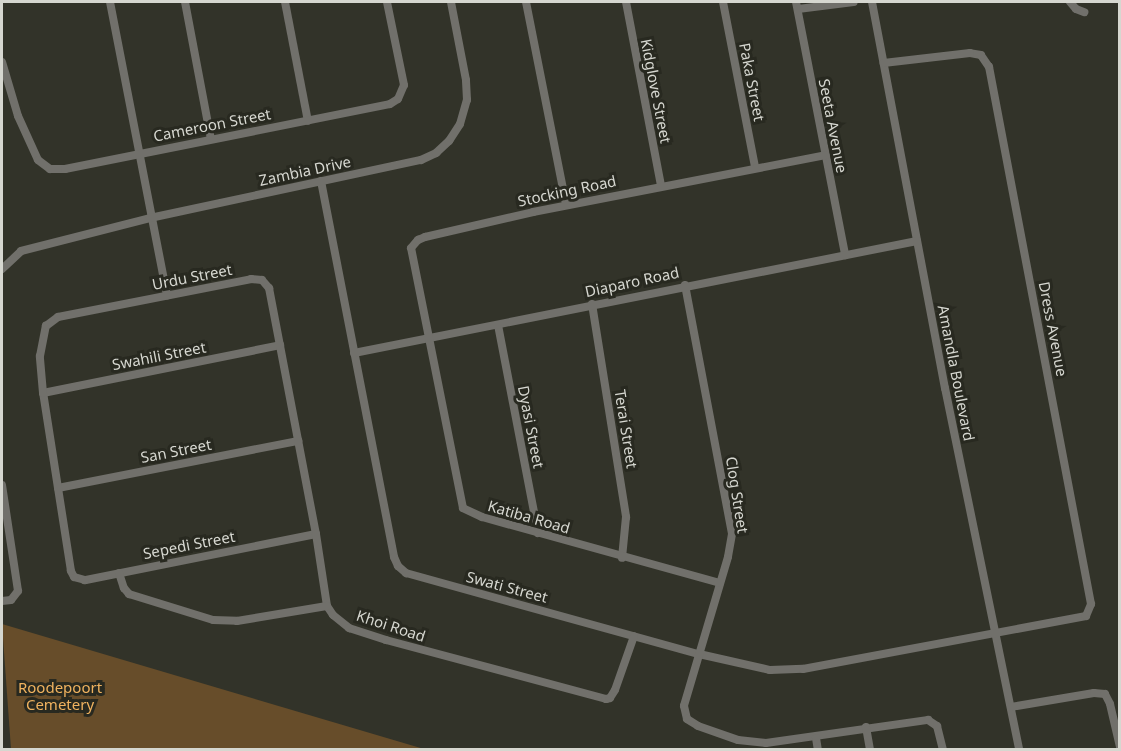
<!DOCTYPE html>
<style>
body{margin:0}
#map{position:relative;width:1121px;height:751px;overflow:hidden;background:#323329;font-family:"Noto Sans",sans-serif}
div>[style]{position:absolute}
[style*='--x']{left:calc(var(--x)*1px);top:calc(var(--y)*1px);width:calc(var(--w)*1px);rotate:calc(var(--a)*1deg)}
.green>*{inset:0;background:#674d2a}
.minor>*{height:8px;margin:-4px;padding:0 4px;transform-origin:4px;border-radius:4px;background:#71706b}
span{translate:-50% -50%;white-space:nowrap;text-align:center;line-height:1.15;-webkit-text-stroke:6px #282920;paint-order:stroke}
.street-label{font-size:15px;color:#d6d7d0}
.park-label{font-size:15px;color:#efb25f}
.frame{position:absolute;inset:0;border:3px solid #d6d7d0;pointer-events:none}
</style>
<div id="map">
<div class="green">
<div style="clip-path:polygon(2px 624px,424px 749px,11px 749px)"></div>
</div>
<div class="minor">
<div style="--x:110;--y:2;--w:299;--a:79"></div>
<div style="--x:185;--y:2;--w:139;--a:79.3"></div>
<div style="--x:285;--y:2;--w:121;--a:79.1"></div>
<div style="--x:526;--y:2;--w:206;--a:78.8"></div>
<div style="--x:626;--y:2;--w:186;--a:79.2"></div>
<div style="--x:723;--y:2;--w:168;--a:79"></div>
<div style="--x:796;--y:2;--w:258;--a:79"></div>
<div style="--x:872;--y:2;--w:393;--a:79.3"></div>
<div style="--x:945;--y:388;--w:369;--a:78.4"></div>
<div style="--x:1070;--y:2;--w:9;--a:49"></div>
<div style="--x:1076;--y:9;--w:9;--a:21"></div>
<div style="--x:798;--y:9;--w:56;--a:-7.1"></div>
<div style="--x:2;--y:62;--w:56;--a:73.5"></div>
<div style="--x:18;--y:116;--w:48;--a:65.6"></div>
<div style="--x:38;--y:160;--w:15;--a:37"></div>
<div style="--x:50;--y:169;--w:15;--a:0"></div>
<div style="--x:65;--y:169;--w:331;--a:-11.3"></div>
<div style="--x:390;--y:104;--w:9;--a:-32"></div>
<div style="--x:398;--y:99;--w:15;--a:-67"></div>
<div style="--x:404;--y:85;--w:85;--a:-101.6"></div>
<div style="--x:321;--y:181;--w:383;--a:79"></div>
<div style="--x:394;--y:557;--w:10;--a:66"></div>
<div style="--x:398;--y:566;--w:11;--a:41"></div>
<div style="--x:406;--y:573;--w:304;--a:15.5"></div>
<div style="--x:699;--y:654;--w:73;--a:12.7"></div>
<div style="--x:770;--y:670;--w:33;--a:-2"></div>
<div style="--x:803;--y:669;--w:288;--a:-10.6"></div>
<div style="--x:1086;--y:616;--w:13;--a:-67"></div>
<div style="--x:1091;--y:604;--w:547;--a:-100.75"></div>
<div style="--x:989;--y:67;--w:14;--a:-124"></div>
<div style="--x:981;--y:55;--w:11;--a:-170"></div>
<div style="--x:970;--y:53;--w:87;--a:173.4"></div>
<div style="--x:2;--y:269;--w:26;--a:-43"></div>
<div style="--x:21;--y:251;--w:133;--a:-14.3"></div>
<div style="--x:150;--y:218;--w:277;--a:-12.1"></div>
<div style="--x:421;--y:160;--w:17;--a:-25"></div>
<div style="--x:436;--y:153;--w:18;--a:-43"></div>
<div style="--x:449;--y:141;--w:20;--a:-57"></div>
<div style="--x:460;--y:124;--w:25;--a:-74"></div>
<div style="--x:467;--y:100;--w:20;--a:-93"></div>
<div style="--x:466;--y:80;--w:79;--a:-100.9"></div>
<div style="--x:685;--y:285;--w:253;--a:79.3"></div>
<div style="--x:732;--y:534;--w:23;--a:100"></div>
<div style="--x:728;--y:557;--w:155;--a:106.5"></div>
<div style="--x:684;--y:706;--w:13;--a:77"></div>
<div style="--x:687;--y:719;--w:13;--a:32"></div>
<div style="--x:698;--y:726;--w:42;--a:19.3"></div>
<div style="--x:738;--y:740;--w:28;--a:6"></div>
<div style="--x:766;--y:743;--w:164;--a:-8.1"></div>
<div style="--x:928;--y:720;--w:11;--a:34"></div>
<div style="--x:937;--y:726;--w:25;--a:76"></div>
<div style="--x:592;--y:304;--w:216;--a:80.9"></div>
<div style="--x:626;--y:517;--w:41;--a:95.6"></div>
<div style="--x:498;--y:325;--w:212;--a:79.1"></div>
<div style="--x:354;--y:353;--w:574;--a:-11.25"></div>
<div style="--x:43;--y:393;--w:242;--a:-11.4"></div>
<div style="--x:2;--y:485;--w:107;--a:81.4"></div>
<div style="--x:18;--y:591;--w:11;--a:128"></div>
<div style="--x:11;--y:600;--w:9;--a:174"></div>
<div style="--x:58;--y:488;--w:245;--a:-11.1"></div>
<div style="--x:316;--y:534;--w:236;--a:168.7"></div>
<div style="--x:85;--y:580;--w:11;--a:-165"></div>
<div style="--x:74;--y:577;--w:7;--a:-117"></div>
<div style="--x:71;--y:571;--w:180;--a:-98.9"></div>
<div style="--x:43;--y:393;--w:37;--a:-95"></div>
<div style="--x:40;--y:356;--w:31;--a:-79"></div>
<div style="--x:46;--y:326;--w:15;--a:-37"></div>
<div style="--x:58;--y:317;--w:197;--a:-11.1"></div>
<div style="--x:251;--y:279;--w:11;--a:5"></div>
<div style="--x:262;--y:280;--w:11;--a:49"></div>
<div style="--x:269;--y:288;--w:250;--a:79.2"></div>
<div style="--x:316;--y:534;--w:73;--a:81.3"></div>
<div style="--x:327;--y:606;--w:11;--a:56"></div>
<div style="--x:333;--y:615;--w:21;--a:39"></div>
<div style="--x:349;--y:628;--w:39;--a:18"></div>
<div style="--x:386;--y:640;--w:228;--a:15"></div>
<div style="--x:606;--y:699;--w:4;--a:-14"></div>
<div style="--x:610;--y:698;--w:9;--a:-58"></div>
<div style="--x:615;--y:690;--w:57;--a:-70.6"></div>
<div style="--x:119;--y:573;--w:16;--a:72"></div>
<div style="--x:124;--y:588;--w:8;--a:50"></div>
<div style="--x:129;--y:594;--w:88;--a:17.2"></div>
<div style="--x:213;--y:620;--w:24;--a:2"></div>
<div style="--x:237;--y:621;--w:91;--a:-9.5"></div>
<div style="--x:720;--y:583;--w:247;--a:-164.5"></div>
<div style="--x:482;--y:517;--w:21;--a:-155"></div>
<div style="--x:463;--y:508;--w:265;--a:-101.3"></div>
<div style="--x:411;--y:248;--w:11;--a:-49"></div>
<div style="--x:418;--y:240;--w:8;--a:-23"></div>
<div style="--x:425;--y:237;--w:111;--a:-13"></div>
<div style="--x:533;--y:212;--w:298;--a:-11"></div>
<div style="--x:1011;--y:707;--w:84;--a:-9.6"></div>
<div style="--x:1094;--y:693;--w:11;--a:5"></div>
<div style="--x:1105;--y:694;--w:11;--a:63"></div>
<div style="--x:1110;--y:704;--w:44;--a:76.9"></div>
<div style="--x:866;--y:727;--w:23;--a:80"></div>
<div style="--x:816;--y:738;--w:12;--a:81"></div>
</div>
<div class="street-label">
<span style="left:752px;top:82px;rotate:79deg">Paka Street</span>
<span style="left:656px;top:91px;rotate:79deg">Kidglove Street</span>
<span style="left:212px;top:125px;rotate:-11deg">Cameroon Street</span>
<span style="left:833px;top:126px;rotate:79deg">Seeta Avenue</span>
<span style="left:305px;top:171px;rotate:-12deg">Zambia Drive</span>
<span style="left:567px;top:191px;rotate:-12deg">Stocking Road</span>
<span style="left:192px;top:277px;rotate:-11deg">Urdu Street</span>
<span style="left:632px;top:282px;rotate:-12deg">Diaparo Road</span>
<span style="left:1053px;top:329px;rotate:79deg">Dress Avenue</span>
<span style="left:159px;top:356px;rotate:-11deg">Swahili Street</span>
<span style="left:956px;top:373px;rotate:79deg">Amandla Boulevard</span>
<span style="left:531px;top:427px;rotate:79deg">Dyasi Street</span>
<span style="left:626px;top:429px;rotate:81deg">Terai Street</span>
<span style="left:176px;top:451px;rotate:-11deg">San Street</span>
<span style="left:737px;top:495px;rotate:81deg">Clog Street</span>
<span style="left:529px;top:517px;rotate:16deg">Katiba Road</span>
<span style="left:189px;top:545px;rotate:-11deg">Sepedi Street</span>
<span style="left:507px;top:587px;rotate:15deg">Swati Street</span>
<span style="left:391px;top:626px;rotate:18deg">Khoi Road</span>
</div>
<div class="park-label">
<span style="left:60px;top:696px">Roodepoort<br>Cemetery</span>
</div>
<div class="frame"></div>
</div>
